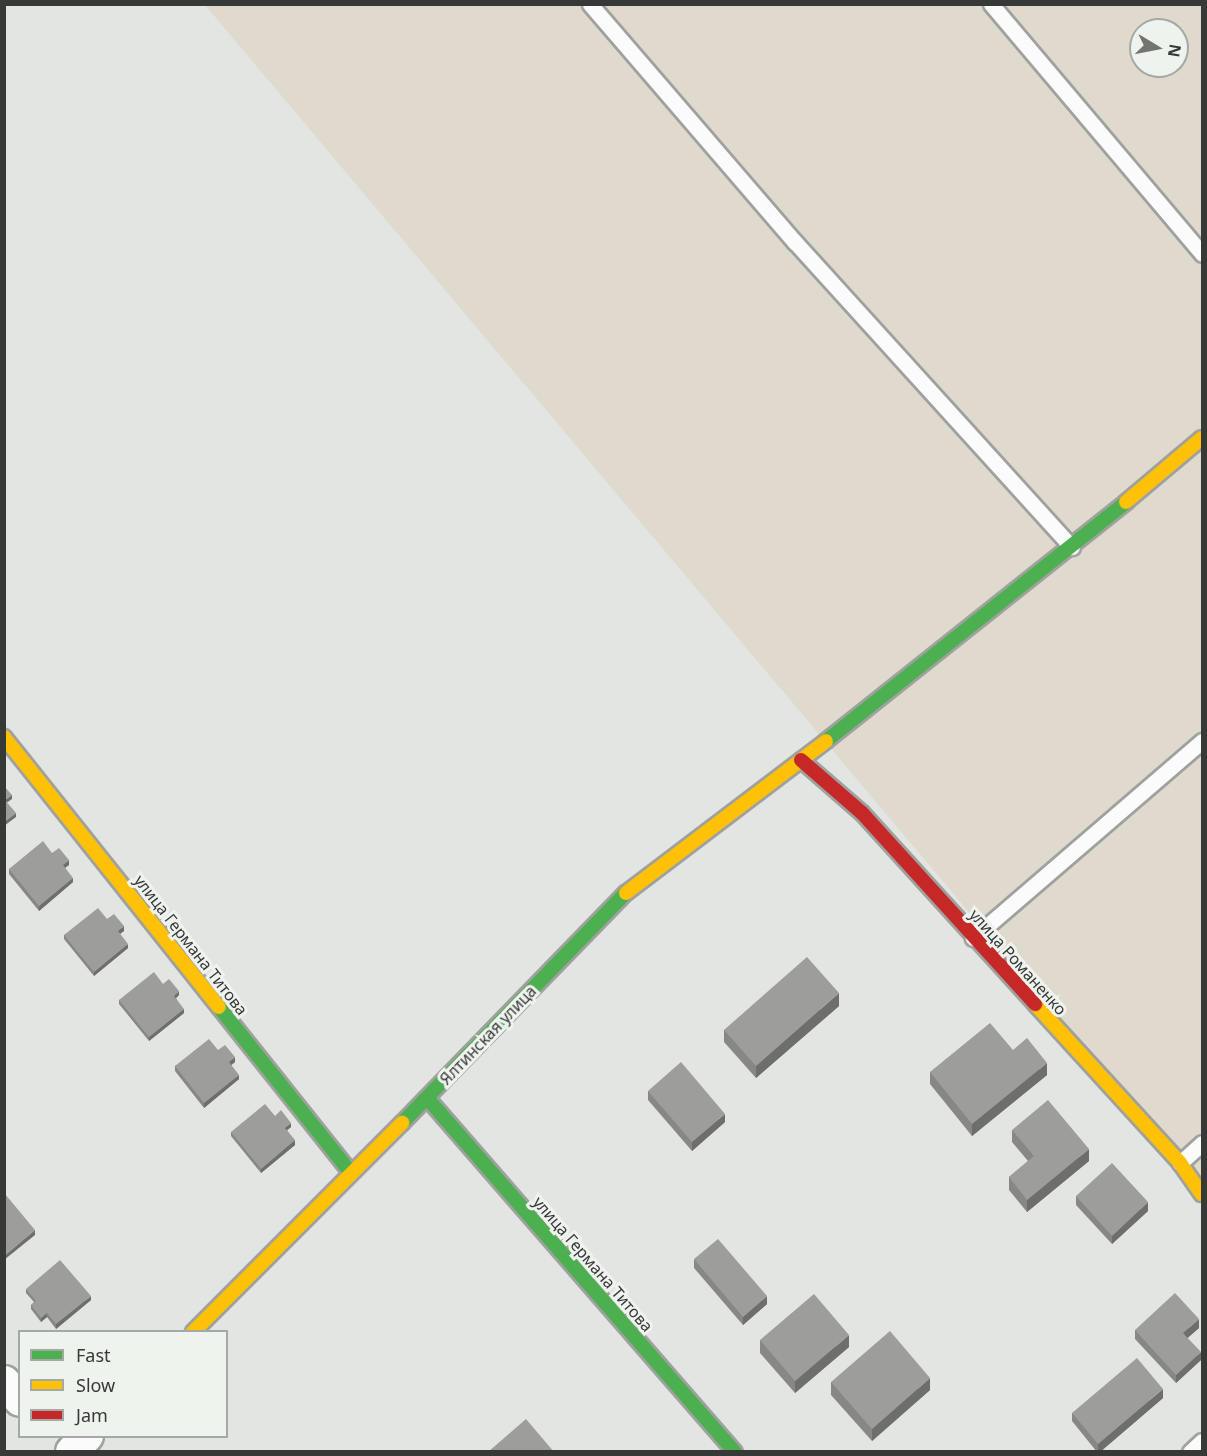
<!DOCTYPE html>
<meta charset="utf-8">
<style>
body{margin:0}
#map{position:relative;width:1207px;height:1456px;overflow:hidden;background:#e3e5e2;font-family:"Noto Sans",sans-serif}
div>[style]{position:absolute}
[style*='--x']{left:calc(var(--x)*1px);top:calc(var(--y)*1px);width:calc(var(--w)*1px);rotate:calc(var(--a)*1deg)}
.green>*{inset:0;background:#e0d9cd}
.roads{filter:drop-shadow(2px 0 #9fa19e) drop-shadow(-2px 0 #9fa19e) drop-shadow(0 2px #9fa19e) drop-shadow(0 -2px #9fa19e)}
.lane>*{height:15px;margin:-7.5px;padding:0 7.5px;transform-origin:7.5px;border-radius:7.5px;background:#fbfbfb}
.street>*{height:32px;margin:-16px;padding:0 16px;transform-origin:16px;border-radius:16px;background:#fbfbfb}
.fast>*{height:14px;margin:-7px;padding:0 7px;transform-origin:7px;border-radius:7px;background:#4caf50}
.slow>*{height:14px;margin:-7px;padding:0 7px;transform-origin:7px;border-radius:7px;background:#ffc107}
.jam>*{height:14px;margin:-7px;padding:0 7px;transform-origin:7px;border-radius:7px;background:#c62828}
.wall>*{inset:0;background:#878886}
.shaded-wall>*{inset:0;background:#6e6f6d}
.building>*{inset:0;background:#9d9e9c}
span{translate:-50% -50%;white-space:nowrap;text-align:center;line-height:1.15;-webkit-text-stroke:6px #eff3ee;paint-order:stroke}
.street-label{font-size:16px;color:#373937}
.frame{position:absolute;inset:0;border:6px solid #373937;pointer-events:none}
.legend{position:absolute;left:18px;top:1330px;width:210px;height:108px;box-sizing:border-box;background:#eff3ee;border:2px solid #a5a9a5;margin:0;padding:8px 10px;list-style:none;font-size:18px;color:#373937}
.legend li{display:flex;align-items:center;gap:12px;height:30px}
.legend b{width:30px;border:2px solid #a5a9a5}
.north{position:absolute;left:1129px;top:18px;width:60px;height:60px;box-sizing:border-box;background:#eff3ee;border:2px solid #a5a9a5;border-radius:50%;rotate:100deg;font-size:16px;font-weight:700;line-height:24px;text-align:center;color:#373937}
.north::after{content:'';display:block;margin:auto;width:21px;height:27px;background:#737573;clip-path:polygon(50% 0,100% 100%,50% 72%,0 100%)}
</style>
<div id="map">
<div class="green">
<div style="clip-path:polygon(evenodd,205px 5px,1202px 5px,1202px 1191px,1180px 1163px,205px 5px,1141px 30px,1177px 30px,1177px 66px,1141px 66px,1141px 30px)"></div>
</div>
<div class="roads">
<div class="lane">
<div style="--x:590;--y:4;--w:314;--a:49.3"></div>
<div style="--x:795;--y:242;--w:412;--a:47.8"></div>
<div style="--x:991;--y:4;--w:327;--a:49.8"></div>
<div style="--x:973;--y:938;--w:302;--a:-40.7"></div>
<div style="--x:1180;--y:1163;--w:30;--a:-42"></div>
<div style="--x:1190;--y:1452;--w:16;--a:-43"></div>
</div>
<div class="street">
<div style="--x:4;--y:1382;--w:24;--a:48"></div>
<div style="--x:72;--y:1452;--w:22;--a:-47"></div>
</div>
<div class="fast">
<div style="--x:826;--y:741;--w:384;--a:-38.5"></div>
<div style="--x:219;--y:1007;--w:212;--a:51.5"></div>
<div style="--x:427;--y:1098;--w:469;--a:49"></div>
<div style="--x:402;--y:1123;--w:321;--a:-45.8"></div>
</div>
<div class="slow">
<div style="--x:1126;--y:502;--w:99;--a:-40.1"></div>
<div style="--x:4;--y:737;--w:345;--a:51.5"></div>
<div style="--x:626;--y:893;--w:251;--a:-37.2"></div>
<div style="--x:1035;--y:1004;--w:215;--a:47.6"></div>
<div style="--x:1180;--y:1163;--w:38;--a:55"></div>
<div style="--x:193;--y:1332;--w:296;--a:-45"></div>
</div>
<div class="jam">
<div style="--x:801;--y:760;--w:81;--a:41"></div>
<div style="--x:862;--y:813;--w:258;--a:47.8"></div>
</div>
</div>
<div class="wall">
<div style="clip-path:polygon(52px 853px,69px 865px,65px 868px,73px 882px,39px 911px,9px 874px,9px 869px)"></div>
<div style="clip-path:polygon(107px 919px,124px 931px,120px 934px,128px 948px,94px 976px,64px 939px,64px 935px)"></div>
<div style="clip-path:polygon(163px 984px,179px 995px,176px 998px,184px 1013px,149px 1041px,119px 1004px,119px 1000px)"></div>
<div style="clip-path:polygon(839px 1006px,756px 1078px,724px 1042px,724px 1030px)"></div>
<div style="clip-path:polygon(218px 1050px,235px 1062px,231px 1065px,239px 1079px,204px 1108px,175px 1071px,175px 1066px)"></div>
<div style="clip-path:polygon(1013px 1050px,1047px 1075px,972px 1136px,930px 1084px,930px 1072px)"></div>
<div style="clip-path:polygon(648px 1091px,725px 1122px,692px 1151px,648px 1100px)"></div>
<div style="clip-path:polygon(275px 1116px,291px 1127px,287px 1130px,295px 1145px,261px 1173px,231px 1136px,231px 1132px)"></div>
<div style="clip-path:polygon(1012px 1130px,1089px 1161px,1027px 1212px,1009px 1190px,1009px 1177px,1028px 1161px,1012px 1142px)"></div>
<div style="clip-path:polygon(1076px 1196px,1148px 1211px,1112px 1244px,1076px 1205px)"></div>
<div style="clip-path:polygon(694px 1259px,767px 1304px,743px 1325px,694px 1268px)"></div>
<div style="clip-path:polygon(26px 1289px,91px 1300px,56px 1329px,47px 1317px,41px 1322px,31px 1309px,31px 1305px,34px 1302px,26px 1293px)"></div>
<div style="clip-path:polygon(1199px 1328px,1187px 1338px,1201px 1360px,1176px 1383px,1135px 1339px,1135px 1330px)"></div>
<div style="clip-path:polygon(760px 1340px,849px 1347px,795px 1393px,760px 1353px)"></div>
<div style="clip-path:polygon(831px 1382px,930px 1390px,872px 1441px,831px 1395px)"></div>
<div style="clip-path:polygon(1163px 1398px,1100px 1452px,1097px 1452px,1072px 1421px,1072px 1413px)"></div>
</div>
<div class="shaded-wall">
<div style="clip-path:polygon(12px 795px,12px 799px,5px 804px,5px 800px)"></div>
<div style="clip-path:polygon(16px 813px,16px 817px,4px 826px,4px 822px)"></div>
<div style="clip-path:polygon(69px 860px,69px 865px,63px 869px,63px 865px)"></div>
<div style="clip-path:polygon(73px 878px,73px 882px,39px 911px,39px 906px)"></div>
<div style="clip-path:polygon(124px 926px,124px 931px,118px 935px,118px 931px)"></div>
<div style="clip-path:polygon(128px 944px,128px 948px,94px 976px,94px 972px)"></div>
<div style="clip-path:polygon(179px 991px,179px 995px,174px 1000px,174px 996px)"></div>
<div style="clip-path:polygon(839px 993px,839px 1006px,756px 1078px,756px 1066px)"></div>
<div style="clip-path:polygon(184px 1009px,184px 1013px,149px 1041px,149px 1037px)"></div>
<div style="clip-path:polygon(235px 1057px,235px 1062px,229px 1067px,229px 1062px)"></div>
<div style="clip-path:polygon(1047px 1063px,1047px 1075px,972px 1136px,972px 1124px)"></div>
<div style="clip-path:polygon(239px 1075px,239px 1079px,204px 1108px,204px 1103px)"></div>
<div style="clip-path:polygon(725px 1114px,725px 1122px,692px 1151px,692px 1142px)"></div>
<div style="clip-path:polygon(291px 1123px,291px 1127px,285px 1132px,285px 1128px)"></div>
<div style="clip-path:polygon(295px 1140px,295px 1145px,261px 1173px,261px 1169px)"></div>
<div style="clip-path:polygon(1089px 1149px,1089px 1161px,1027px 1212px,1027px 1200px)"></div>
<div style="clip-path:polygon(1148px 1202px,1148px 1211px,1112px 1244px,1112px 1236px)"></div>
<div style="clip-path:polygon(35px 1230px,35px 1235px,4px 1260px,4px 1256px)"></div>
<div style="clip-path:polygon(91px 1296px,91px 1300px,56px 1329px,56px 1324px)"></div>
<div style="clip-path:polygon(767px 1296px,767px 1304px,743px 1325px,743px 1317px)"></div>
<div style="clip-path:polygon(47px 1313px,47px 1317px,41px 1322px,41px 1318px)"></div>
<div style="clip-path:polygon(1199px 1319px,1199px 1328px,1183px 1342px,1183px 1333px)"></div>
<div style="clip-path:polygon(849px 1335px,849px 1347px,795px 1393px,795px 1381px)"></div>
<div style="clip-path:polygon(1201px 1352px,1201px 1360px,1176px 1383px,1176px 1375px)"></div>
<div style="clip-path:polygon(930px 1378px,930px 1390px,872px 1441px,872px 1429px)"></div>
<div style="clip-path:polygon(1163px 1389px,1163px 1398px,1100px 1452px,1098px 1452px,1098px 1444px)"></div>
</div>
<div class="building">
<div style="clip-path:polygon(4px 786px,12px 795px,5px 800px,16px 813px,4px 822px)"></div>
<div style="clip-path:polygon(43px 841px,52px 853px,59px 848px,69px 860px,63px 865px,73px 878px,39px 906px,9px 869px)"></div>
<div style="clip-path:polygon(98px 908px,107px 919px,114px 914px,124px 926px,118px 931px,128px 944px,94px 972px,64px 935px)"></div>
<div style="clip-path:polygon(807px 957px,839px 993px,756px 1066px,724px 1030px)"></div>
<div style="clip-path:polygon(154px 972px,163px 984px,169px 979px,179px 991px,174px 996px,184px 1009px,149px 1037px,119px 1000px)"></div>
<div style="clip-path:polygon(990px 1023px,1013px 1050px,1027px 1038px,1047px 1063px,972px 1124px,930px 1072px)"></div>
<div style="clip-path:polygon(209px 1039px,218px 1050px,225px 1045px,235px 1057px,229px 1062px,239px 1075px,204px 1103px,175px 1066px)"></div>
<div style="clip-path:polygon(681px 1062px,725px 1114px,692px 1142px,648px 1091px)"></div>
<div style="clip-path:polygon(1048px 1100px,1089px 1149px,1027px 1200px,1009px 1177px,1034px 1156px,1012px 1130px)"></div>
<div style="clip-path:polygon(265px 1104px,275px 1116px,281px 1110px,291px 1123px,285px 1128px,295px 1140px,261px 1169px,231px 1132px)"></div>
<div style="clip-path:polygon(1112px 1163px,1148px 1202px,1112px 1236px,1076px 1196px)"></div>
<div style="clip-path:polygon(5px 1194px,35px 1230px,4px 1256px,4px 1195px)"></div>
<div style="clip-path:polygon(718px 1239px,767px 1296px,743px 1317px,694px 1259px)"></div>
<div style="clip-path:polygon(60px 1260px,91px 1296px,56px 1324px,47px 1313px,41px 1318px,31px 1305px,36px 1301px,26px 1289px)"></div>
<div style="clip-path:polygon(1175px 1293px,1199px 1319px,1183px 1333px,1201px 1352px,1176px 1375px,1135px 1330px)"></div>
<div style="clip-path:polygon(814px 1294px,849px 1335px,795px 1381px,760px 1340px)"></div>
<div style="clip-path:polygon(890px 1331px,930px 1378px,872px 1429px,831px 1382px)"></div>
<div style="clip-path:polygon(1137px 1358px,1163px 1389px,1098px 1444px,1072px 1413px)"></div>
<div style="clip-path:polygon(526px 1419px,554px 1452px,488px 1452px)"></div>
</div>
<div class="street-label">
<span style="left:191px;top:945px;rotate:52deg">улица Германа Титова</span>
<span style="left:1018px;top:962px;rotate:48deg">улица Романенко</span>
<span style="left:488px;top:1035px;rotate:-46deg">Ялтинская улица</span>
<span style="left:593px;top:1264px;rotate:49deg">улица Германа Титова</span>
</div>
<div class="frame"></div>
<ul class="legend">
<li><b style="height:8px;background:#4caf50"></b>Fast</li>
<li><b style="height:8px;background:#ffc107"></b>Slow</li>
<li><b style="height:8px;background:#c62828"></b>Jam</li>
</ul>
<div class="north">N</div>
</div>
